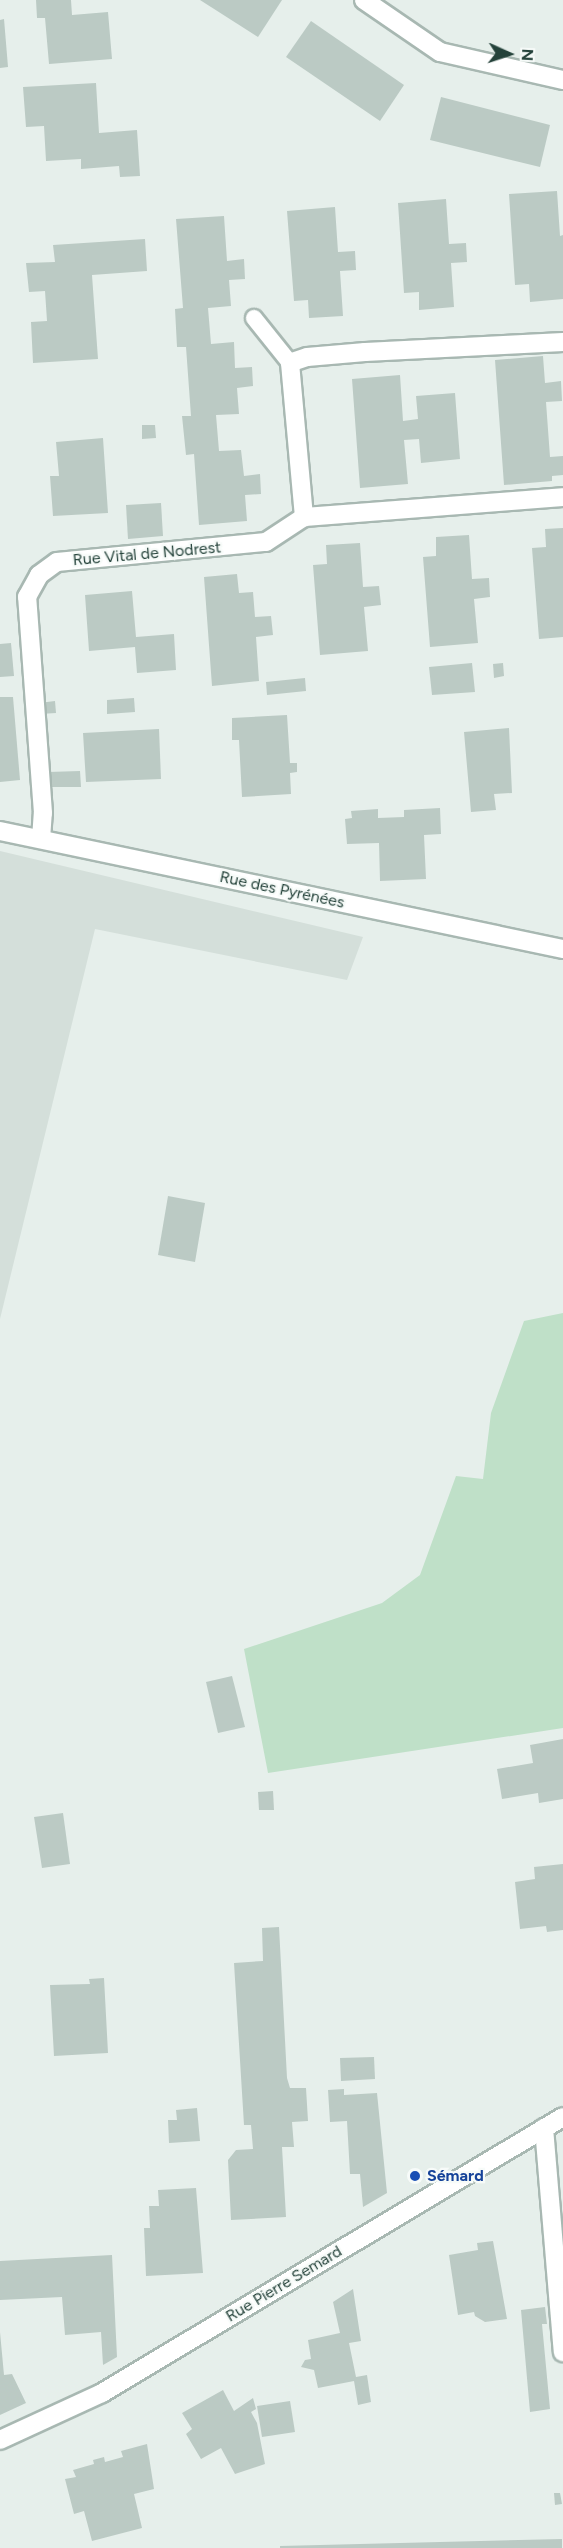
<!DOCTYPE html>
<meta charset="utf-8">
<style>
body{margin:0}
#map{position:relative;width:563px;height:2548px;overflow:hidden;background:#e6efeb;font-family:Figtree,sans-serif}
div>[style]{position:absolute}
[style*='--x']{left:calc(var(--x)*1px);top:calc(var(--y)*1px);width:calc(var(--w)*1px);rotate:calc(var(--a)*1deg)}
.built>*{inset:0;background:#d4dfda}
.green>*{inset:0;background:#bfe0c8}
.building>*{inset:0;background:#bbcac4}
.roads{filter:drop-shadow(2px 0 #a8b8b2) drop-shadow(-2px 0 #a8b8b2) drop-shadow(0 2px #a8b8b2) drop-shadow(0 -2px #a8b8b2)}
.service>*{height:16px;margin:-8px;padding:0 8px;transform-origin:8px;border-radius:8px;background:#fff}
.minor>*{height:18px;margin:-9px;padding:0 9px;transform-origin:9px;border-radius:9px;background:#fff}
.secondary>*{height:18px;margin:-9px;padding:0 9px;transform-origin:9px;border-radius:9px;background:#fff}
.dots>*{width:16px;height:16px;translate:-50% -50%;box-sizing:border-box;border:3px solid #f7fbf9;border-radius:50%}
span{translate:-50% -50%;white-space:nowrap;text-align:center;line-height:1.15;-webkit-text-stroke:4.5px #f7fbf9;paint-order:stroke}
.street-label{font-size:16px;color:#24423a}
.transit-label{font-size:16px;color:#164399;font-weight:700}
.left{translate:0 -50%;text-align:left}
.north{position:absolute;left:479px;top:24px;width:60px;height:60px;-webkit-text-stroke:4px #f7fbf9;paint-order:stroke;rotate:93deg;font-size:16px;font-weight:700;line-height:24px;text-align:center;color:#24423a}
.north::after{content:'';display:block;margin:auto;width:21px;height:27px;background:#24423a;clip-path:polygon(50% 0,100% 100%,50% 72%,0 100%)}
</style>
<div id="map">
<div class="built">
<div style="clip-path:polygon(0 851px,363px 937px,347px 980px,95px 929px,0 1319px)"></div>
</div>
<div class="green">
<div style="clip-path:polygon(563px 1313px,563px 1728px,268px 1773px,244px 1649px,382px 1603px,420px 1575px,456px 1476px,483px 1479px,491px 1413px,524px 1321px)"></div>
</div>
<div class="building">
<div style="clip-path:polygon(36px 0,71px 0,72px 15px,108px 12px,112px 59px,49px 64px,45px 18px,37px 18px)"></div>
<div style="clip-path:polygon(200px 0,282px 0,258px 37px)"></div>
<div style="clip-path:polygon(4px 19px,8px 67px,0 68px,0 20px)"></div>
<div style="clip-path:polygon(311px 21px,404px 85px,380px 121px,286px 57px)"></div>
<div style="clip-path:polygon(96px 83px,99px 133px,137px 130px,140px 176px,120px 177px,119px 166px,81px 169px,81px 159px,46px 161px,44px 126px,26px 127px,23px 87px)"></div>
<div style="clip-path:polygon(441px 97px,550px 125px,540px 167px,430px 140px)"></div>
<div style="clip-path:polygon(557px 191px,560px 236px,563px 235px,563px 299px,530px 302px,529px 284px,515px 285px,509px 194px)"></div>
<div style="clip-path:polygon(446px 199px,449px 244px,466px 243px,467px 262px,451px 263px,454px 307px,419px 310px,419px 292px,404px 293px,398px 203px)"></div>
<div style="clip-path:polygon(335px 207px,338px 252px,355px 251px,356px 270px,340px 271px,343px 316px,309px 318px,308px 300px,294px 301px,287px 211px)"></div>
<div style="clip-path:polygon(224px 216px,227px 261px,244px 259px,245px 279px,229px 280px,231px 306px,208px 308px,211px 344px,234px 342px,235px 368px,252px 367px,253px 386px,237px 388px,239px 414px,216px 415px,219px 451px,241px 450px,244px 476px,260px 474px,261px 494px,245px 495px,247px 521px,199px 525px,194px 454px,186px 455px,182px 416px,191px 416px,186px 347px,177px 347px,175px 309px,183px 308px,176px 219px)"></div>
<div style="clip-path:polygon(145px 239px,147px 271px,92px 275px,98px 359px,33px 363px,31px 322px,47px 321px,45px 291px,29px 292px,26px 263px,55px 262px,53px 245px)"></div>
<div style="clip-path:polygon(543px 356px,545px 383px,561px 381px,562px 401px,546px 402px,550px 457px,563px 456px,563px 475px,552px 476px,552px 481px,504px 485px,495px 360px)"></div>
<div style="clip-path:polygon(400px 375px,403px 421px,418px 419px,416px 396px,455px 393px,460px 459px,421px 463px,419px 439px,404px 440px,408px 484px,360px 488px,352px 379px)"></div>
<div style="clip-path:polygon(142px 425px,155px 425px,156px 438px,142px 439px)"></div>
<div style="clip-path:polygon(103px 438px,108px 513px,53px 516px,50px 476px,59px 476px,56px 442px)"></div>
<div style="clip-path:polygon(161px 503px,163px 536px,128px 539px,126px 505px)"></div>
<div style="clip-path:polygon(563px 528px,563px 637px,539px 639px,532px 548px,546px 547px,545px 529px)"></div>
<div style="clip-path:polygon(469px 535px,472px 579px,489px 578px,490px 597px,474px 599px,478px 643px,430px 647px,423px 557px,436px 556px,436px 537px)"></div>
<div style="clip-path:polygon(360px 543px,363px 587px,379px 586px,381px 605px,364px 607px,368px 651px,320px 655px,313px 565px,327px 564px,326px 545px)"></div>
<div style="clip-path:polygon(237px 574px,239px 593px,253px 592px,255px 617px,271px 616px,273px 635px,256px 637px,259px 681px,212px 686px,204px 577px)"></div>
<div style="clip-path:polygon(132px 591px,136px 637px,174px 634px,176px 670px,137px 673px,135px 647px,89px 651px,85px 595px)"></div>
<div style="clip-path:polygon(11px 643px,14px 676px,0 677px,0 644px)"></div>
<div style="clip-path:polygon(472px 663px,475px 692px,432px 695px,429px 667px)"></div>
<div style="clip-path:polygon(503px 663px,504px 676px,494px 678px,493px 664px)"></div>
<div style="clip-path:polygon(305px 678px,306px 691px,267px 695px,266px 682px)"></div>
<div style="clip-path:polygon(0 697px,13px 697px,20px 780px,0 782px)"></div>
<div style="clip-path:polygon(134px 698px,135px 712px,107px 714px,107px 700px)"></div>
<div style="clip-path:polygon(55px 701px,56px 713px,40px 714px,39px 703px)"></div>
<div style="clip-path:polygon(287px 715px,290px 763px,297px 763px,297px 772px,290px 773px,291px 794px,242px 797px,239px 740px,232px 740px,232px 718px)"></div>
<div style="clip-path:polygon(509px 728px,512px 793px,494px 794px,496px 810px,471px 812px,464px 732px)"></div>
<div style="clip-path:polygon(159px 729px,161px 779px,86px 782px,83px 733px)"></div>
<div style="clip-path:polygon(80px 771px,81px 787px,48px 787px,48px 772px)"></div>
<div style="clip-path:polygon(440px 808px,441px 834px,424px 835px,426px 879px,380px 881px,379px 843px,347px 844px,345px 819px,352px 818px,351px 811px,378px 809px,378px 818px,404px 817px,404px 810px)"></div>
<div style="clip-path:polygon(168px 1196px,205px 1203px,195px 1262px,158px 1255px)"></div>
<div style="clip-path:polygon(232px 1676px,245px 1727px,218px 1733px,206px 1682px)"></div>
<div style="clip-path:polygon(563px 1739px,563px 1799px,539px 1803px,538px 1793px,502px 1799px,497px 1769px,533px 1763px,530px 1745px)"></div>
<div style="clip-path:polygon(273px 1791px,274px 1810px,259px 1810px,258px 1792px)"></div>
<div style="clip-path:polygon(63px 1813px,70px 1864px,42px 1868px,34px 1817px)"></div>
<div style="clip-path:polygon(563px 1864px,563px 1930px,547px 1932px,546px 1926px,520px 1929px,515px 1882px,535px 1879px,534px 1867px)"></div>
<div style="clip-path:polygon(279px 1927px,287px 2078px,290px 2088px,306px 2088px,308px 2121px,292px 2122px,294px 2147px,282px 2147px,286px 2217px,231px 2220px,228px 2160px,236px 2150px,253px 2149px,251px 2125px,244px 2125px,234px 1963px,263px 1961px,262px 1928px)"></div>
<div style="clip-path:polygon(104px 1978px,108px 2053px,54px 2056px,50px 1985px,90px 1984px,89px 1979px)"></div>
<div style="clip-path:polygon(374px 2057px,375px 2079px,341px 2081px,340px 2058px)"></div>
<div style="clip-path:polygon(344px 2089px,344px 2095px,377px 2093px,387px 2193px,363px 2207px,360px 2174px,350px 2174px,347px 2121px,330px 2122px,328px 2090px)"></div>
<div style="clip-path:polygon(197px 2108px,200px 2141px,169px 2143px,168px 2120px,177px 2120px,176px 2110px)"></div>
<div style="clip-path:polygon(196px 2188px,203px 2273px,146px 2276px,144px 2228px,150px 2228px,149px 2206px,159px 2206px,158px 2190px)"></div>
<div style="clip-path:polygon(493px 2241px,507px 2319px,485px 2322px,475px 2316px,474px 2312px,458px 2315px,449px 2255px,478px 2250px,477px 2243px)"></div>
<div style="clip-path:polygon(112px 2255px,117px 2357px,103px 2365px,101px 2332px,65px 2335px,62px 2297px,0 2300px,0 2261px)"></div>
<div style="clip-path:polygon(353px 2289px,361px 2341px,349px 2343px,356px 2377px,367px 2375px,371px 2402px,358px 2405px,354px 2381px,318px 2388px,314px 2370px,301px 2367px,305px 2360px,311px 2359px,308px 2340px,340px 2333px,333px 2302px)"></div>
<div style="clip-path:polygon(545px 2307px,547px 2324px,542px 2324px,550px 2409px,530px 2412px,521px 2310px)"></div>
<div style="clip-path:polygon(0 2332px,4px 2375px,12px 2374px,26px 2403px,0 2415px)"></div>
<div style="clip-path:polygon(223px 2390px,234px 2411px,253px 2398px,256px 2409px,251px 2412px,257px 2423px,265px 2464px,235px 2474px,221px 2448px,201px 2459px,186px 2434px,192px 2429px,182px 2413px)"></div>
<div style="clip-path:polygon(290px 2401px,295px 2432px,262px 2437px,257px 2406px)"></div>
<div style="clip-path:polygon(147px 2444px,154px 2489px,134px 2494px,142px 2528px,92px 2541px,84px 2511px,74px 2514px,65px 2479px,76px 2477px,73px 2470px,94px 2464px,93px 2460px,104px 2457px,105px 2462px,123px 2457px,121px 2451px)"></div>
<div style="clip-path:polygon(554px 2493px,560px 2493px,562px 2504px,555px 2505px)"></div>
<div style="clip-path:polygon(562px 2539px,562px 2548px,280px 2548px,280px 2546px)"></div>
</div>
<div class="roads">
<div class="service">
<div style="--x:254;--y:318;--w:58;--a:51.3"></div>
</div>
<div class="minor">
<div style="--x:364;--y:0;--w:92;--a:34.4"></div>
<div style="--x:440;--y:52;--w:126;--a:12.8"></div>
<div style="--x:563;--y:342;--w:198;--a:177.1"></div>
<div style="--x:365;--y:352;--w:58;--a:175.1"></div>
<div style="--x:307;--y:357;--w:18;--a:161"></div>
<div style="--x:290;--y:363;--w:155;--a:84.8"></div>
<div style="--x:304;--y:517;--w:260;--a:-4.4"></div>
<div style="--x:0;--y:831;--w:575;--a:11.84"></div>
<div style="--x:41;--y:839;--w:26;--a:-86"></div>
<div style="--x:43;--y:813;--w:217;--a:-94.2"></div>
<div style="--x:27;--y:597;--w:25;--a:-61"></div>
<div style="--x:39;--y:575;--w:22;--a:-36"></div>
<div style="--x:57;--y:562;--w:210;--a:-5.5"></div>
<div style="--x:266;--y:542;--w:45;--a:-33.3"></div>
<div style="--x:544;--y:2128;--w:225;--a:85.2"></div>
</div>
<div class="secondary">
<div style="--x:0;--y:2440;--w:112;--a:-24.7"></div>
<div style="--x:102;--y:2393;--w:537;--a:-30.91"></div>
</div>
</div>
<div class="dots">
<div style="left:415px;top:2176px;background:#1a4fb4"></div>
</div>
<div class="street-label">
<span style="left:147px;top:554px;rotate:-5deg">Rue Vital de Nodrest</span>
<span style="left:282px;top:890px;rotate:12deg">Rue des Pyrénées</span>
<span style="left:284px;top:2284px;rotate:-31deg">Rue Pierre Semard</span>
</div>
<div class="transit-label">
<span class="left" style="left:427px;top:2176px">Sémard</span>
</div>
<div class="north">N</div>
</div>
